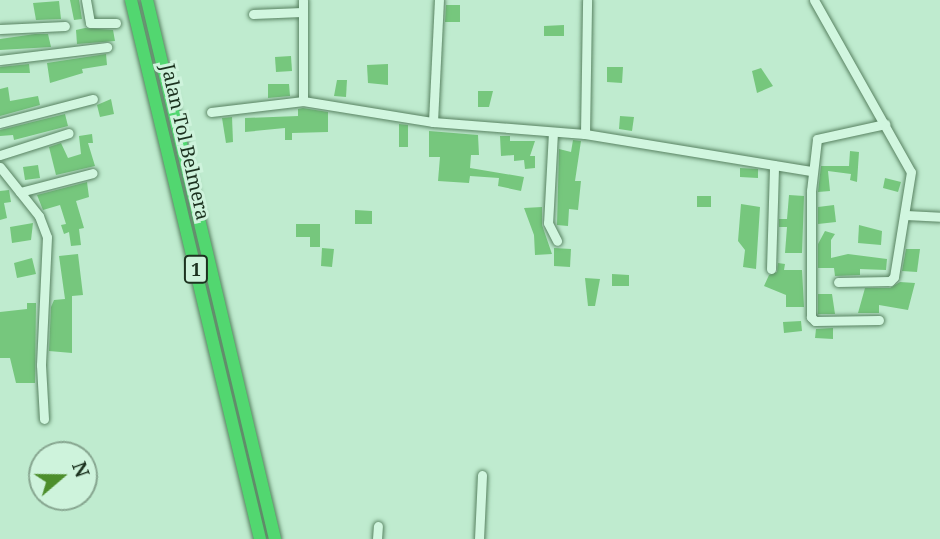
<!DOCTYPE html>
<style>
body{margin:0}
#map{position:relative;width:940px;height:539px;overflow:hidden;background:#bfebcf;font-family:"Noto Serif",serif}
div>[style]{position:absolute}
.building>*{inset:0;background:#76c77d}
.roads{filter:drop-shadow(0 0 2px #588261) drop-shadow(0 0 2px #588261)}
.minor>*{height:9px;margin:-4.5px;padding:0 4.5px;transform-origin:4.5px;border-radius:4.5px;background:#d1f6df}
.highway>*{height:12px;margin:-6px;padding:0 6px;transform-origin:6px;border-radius:6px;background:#52d770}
span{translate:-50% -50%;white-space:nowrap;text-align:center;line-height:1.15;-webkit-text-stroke:6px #cef3dc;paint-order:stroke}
.shield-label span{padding:2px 5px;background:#cef3dc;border:2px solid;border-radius:5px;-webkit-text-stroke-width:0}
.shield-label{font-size:18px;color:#1c321f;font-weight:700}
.street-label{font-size:19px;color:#1c321f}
.north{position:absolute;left:28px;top:441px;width:70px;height:70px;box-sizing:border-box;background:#cef3dc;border:2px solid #87a690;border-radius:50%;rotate:70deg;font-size:19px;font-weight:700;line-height:28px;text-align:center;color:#1c321f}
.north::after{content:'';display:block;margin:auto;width:24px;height:32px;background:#4d8e2c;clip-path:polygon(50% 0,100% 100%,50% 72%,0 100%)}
</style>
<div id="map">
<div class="building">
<div style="clip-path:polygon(70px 0,79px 0,82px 19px,74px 20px)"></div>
<div style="clip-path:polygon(59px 1px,61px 19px,36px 20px,33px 3px)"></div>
<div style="clip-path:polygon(446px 5px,460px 5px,460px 22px,445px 22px)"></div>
<div style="clip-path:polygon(564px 25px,564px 36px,544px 36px,544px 26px)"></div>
<div style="clip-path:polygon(85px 28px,113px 30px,115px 41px,77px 44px,76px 30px)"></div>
<div style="clip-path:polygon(35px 34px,48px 34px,51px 47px,0 50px,0 39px)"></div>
<div style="clip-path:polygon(106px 54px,107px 65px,82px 69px,83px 73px,50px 83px,47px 63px)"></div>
<div style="clip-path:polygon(291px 56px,292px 71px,276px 72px,275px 57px)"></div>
<div style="clip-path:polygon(29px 64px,30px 73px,0 73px,0 67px)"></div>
<div style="clip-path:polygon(388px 64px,388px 85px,368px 83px,367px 65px)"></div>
<div style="clip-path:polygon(607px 67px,623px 67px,622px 83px,607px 82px)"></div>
<div style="clip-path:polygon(761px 68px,773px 86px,757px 93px,752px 71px)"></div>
<div style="clip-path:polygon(337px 80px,347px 80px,346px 97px,334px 96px)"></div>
<div style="clip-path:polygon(268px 84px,289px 84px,290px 96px,268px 98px)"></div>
<div style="clip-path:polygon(8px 87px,10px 101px,38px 96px,40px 105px,0 116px,0 89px)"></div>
<div style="clip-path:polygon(478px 91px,493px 91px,489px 107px,478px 107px)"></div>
<div style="clip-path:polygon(111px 99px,114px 114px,100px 117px,97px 105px)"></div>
<div style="clip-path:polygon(303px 108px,328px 112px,328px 132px,292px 133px,292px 140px,285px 140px,285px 128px,245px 132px,245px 118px,298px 116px,298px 109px)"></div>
<div style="clip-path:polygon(65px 114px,68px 126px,14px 140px,13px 135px,0 136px,0 130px)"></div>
<div style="clip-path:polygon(620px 116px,634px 117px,632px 131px,619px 129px)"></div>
<div style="clip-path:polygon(232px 117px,233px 142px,226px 143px,222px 118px)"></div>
<div style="clip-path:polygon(399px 124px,408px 125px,408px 147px,399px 147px)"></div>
<div style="clip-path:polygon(429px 131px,478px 135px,479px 155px,471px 155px,470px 168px,524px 177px,521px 191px,498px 186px,499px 178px,470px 176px,469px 183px,438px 181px,440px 157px,429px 157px)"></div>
<div style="clip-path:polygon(92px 134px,93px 143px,88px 143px,95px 166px,56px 175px,49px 147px,61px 143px,68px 158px,81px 154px,79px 136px)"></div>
<div style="clip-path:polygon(500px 136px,510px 136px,510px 141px,535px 141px,530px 156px,535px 156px,535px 168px,525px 169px,524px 160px,514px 161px,514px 155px,501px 156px)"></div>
<div style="clip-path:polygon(573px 140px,581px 141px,575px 181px,581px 181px,578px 210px,569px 209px,568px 226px,557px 225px,559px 149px,571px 152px)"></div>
<div style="clip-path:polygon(850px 151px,859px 152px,857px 182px,850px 180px,851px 174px,828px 171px,830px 191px,818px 192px,821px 166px,849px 166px)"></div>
<div style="clip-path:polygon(38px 165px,40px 178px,25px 180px,23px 167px)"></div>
<div style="clip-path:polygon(740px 168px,758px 169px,758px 178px,740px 177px)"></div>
<div style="clip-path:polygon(885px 178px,901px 182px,898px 192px,883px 188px)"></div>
<div style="clip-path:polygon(87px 182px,89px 197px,76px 201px,84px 228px,79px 229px,81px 245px,71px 246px,69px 232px,64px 234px,61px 225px,66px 224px,60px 205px,43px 210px,37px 195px)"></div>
<div style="clip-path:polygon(9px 190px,11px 202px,4px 203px,7px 218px,0 220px,0 191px)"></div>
<div style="clip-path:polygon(789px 195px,804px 196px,802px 253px,785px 253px,787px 227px,779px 227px,779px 219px,787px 219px)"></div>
<div style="clip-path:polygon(697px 196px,711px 196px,711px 207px,697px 207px)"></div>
<div style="clip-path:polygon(741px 204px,760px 207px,756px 269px,743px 267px,745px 250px,738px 241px)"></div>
<div style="clip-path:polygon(834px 205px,836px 222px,818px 224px,818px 207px)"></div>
<div style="clip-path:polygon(542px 207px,542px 225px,552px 254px,535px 255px,534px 235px,524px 208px)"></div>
<div style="clip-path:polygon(355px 210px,372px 211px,372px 224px,355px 224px)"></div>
<div style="clip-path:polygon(33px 223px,31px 240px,12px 243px,10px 227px)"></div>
<div style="clip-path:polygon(296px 224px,320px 224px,320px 247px,310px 247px,310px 237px,296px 237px)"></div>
<div style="clip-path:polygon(859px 225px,882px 231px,881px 245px,858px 243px)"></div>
<div style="clip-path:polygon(825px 231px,835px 234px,831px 240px,831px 258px,848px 254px,887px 259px,886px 270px,860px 269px,860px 275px,835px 276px,834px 268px,818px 268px,818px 244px)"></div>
<div style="clip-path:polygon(322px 248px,334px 249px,332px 267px,321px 266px)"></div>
<div style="clip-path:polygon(554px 248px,571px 249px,570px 267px,554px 266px)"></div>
<div style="clip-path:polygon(906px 249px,920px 249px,917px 272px,902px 271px)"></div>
<div style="clip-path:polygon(78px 254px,83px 295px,72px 296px,72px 353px,49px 351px,51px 307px,54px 300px,65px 299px,59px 256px)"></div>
<div style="clip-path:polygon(32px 258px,36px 274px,17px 278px,14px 263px)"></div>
<div style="clip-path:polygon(778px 263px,785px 264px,784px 270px,802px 270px,804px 307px,786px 307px,786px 295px,764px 286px,769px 275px,777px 272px)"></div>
<div style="clip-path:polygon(612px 274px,629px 275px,629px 286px,612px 286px)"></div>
<div style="clip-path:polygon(585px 278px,600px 279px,595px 306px,588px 306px)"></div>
<div style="clip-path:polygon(900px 282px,915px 283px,908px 310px,879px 305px,879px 313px,858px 313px,865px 288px,890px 288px)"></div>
<div style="clip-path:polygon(818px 294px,832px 294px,835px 314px,818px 314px)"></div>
<div style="clip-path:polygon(27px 303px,36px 303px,35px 383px,16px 383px,10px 358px,0 358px,0 312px,27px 309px)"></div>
<div style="clip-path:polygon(801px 321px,802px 331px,784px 333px,783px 322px)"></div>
<div style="clip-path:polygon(833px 328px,833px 339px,815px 338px,816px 329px)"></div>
</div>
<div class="roads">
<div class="minor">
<div style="left:86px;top:0;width:23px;rotate:80deg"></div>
<div style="left:90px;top:23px;width:26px"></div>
<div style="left:303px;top:0;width:101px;rotate:90deg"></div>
<div style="left:303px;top:101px;width:132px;rotate:9.2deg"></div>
<div style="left:433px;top:122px;width:152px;rotate:4.5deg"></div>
<div style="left:585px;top:134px;width:229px;rotate:9.3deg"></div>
<div style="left:814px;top:0;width:197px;rotate:60.6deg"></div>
<div style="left:911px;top:172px;width:106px;rotate:99.2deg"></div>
<div style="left:894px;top:277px;width:6px;rotate:135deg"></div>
<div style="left:890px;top:281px;width:52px;rotate:178.9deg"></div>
<div style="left:253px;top:14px;width:49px;rotate:-2.3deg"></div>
<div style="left:0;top:29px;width:65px;rotate:-2.6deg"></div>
<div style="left:0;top:60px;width:108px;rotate:-6.9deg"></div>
<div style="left:211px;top:112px;width:93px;rotate:-6.8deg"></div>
<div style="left:433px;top:122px;width:122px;rotate:-87.2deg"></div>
<div style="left:0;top:123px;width:96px;rotate:-14.5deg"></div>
<div style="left:553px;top:132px;width:91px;rotate:93.1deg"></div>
<div style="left:548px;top:223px;width:20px;rotate:63deg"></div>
<div style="left:585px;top:134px;width:134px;rotate:-89.1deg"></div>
<div style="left:0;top:155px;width:72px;rotate:-17.7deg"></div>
<div style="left:0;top:167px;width:63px;rotate:51.5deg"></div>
<div style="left:39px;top:216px;width:22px;rotate:69deg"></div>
<div style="left:47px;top:237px;width:128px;rotate:92.7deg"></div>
<div style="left:41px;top:365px;width:54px;rotate:86.8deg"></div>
<div style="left:20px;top:192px;width:75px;rotate:-14.6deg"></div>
<div style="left:906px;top:215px;width:34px;rotate:3deg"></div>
<div style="left:771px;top:269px;width:104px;rotate:-88.3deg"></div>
<div style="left:879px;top:320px;width:64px;rotate:179.1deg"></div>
<div style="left:815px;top:321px;width:6px;rotate:-135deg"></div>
<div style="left:811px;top:317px;width:126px;rotate:-90deg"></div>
<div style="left:811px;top:191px;width:52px;rotate:-83.4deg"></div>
<div style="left:817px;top:139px;width:70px;rotate:-12.4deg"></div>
<div style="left:377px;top:539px;width:13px;rotate:-86deg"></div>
<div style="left:479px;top:539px;width:64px;rotate:-87.3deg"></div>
</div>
<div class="highway">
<div style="left:131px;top:0;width:554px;rotate:76.54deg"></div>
<div style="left:147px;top:0;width:554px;rotate:76.64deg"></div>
</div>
</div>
<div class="shield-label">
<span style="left:196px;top:269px">1</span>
</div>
<div class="street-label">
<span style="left:185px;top:142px;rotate:77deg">Jalan Tol Belmera</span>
</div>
<div class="north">N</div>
</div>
